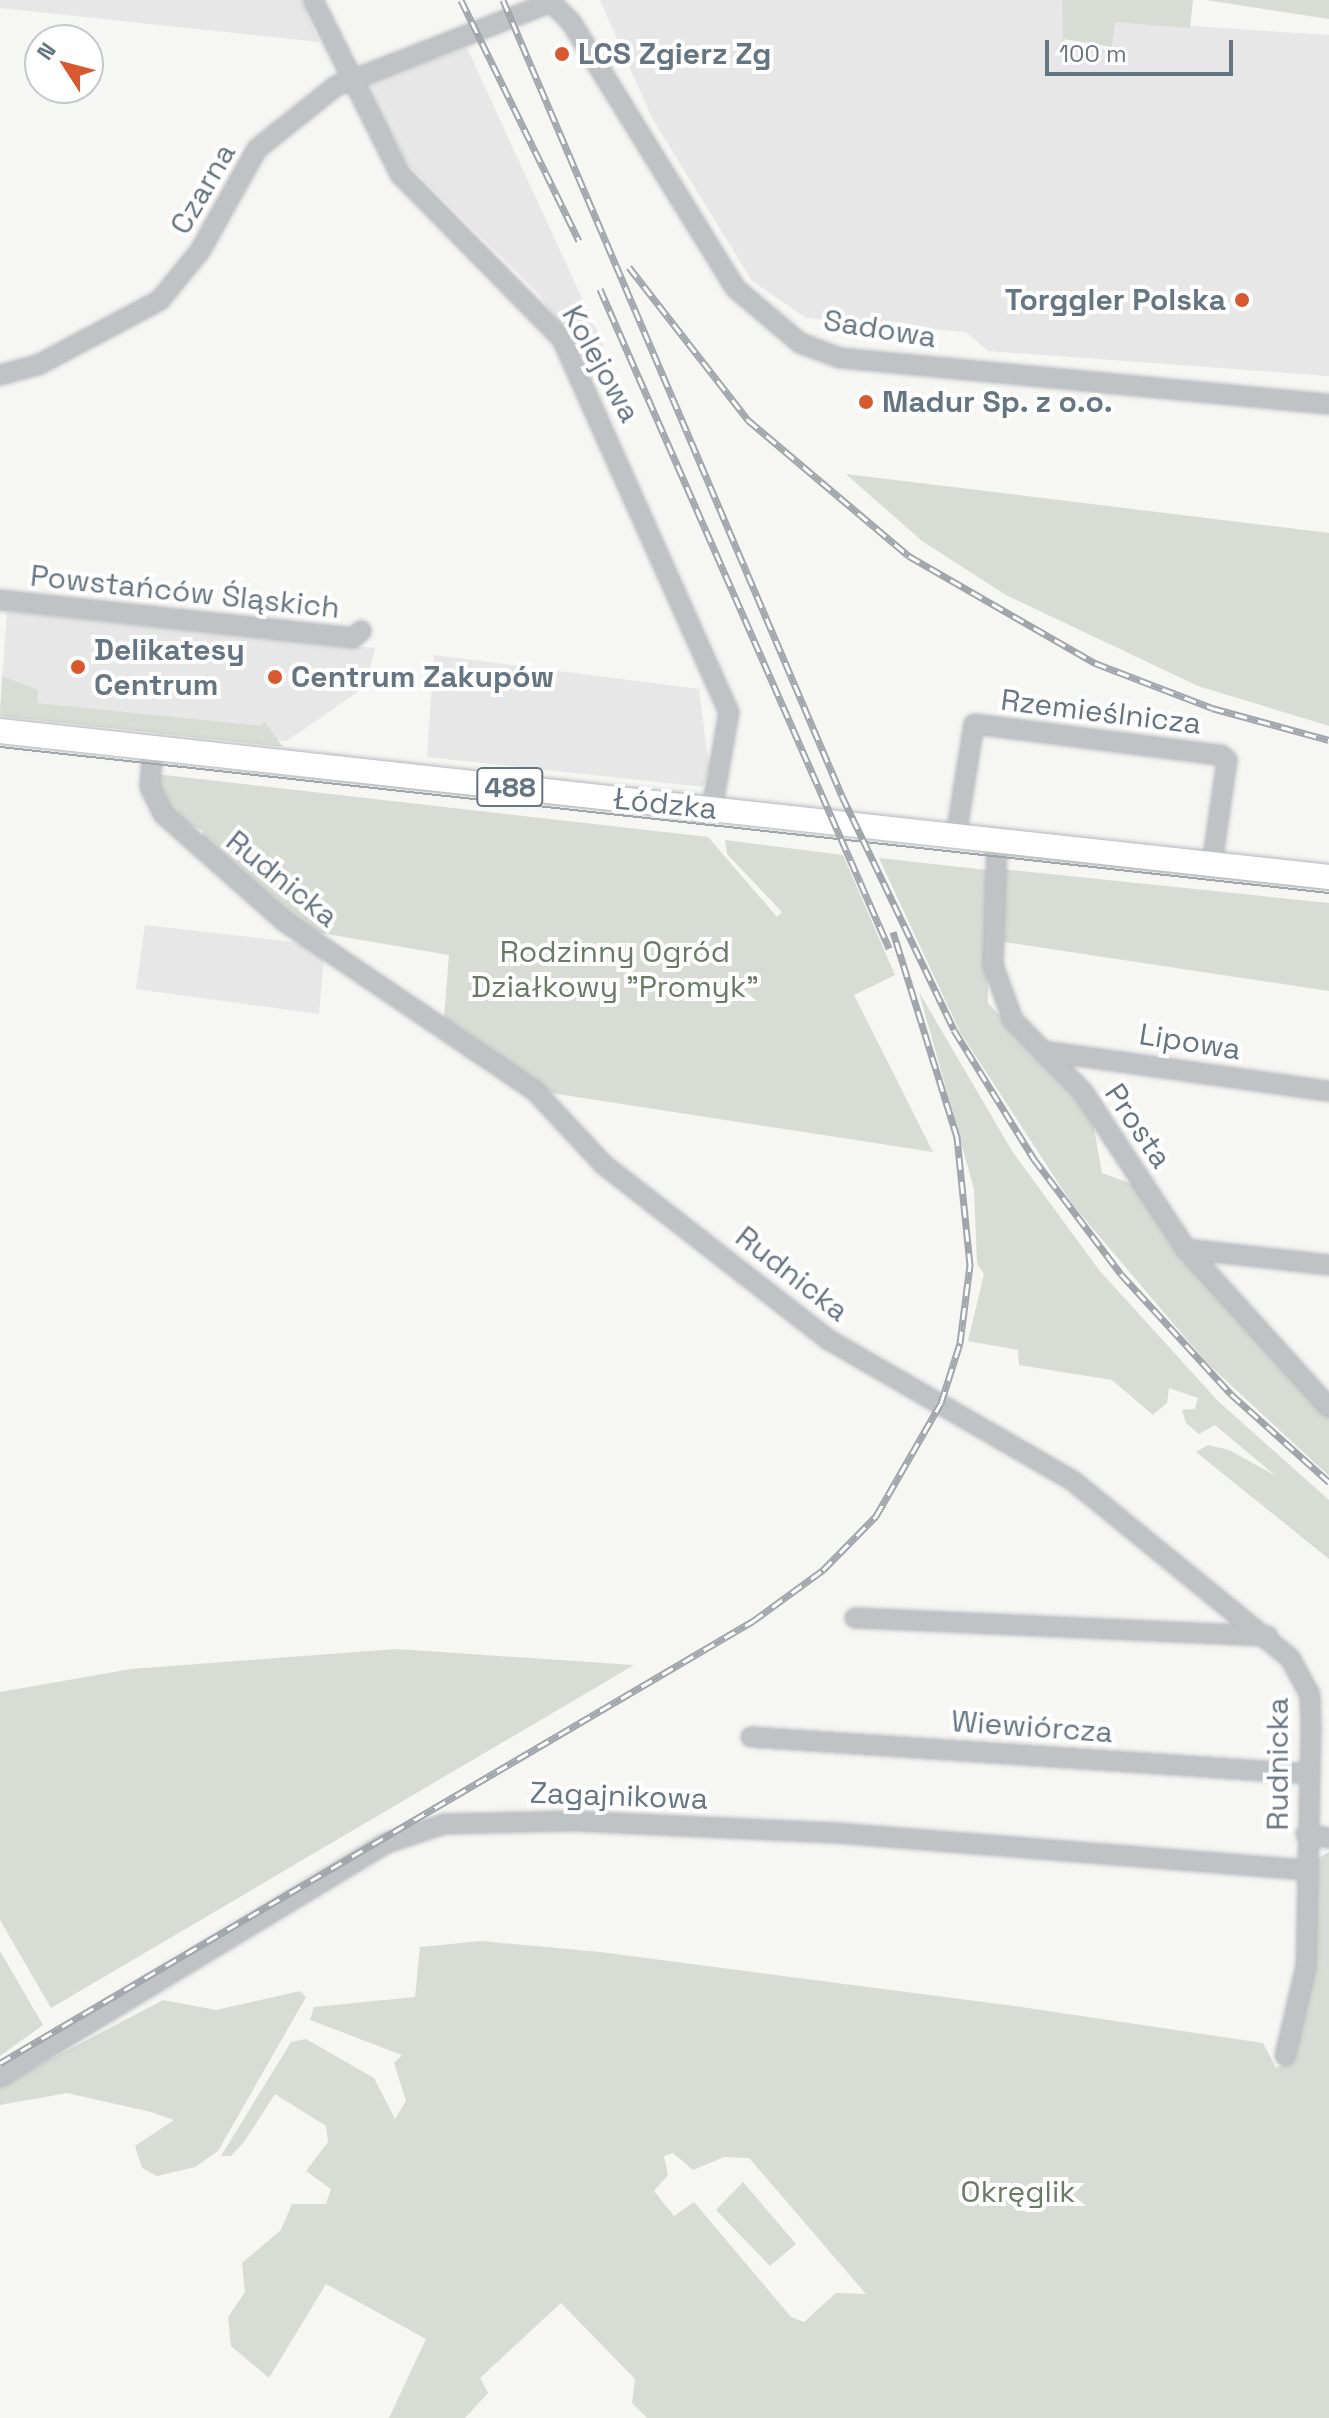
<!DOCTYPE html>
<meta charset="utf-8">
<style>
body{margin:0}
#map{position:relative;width:1329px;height:2418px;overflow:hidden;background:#f6f6f3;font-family:"Space Grotesk",sans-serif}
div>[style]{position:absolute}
.built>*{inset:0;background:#e6e7e6}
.green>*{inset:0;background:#d7dcd4}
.roads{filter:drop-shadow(0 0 2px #b4b8bc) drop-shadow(0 0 2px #b4b8bc)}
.minor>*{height:18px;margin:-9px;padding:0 9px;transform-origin:9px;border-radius:9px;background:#bfc3c6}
.major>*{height:24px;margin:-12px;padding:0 12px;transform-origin:12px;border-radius:12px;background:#fff}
.tram>*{height:2px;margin:-1px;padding:0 1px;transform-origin:1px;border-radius:1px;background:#a0a6ab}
.rail>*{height:7px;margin-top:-3.5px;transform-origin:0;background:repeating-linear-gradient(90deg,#fff 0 12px,#a0a6ab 0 24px);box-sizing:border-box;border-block:2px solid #a0a6ab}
.dots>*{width:22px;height:22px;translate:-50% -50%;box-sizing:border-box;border:4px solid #fff;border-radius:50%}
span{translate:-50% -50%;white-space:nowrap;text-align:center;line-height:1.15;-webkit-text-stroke:8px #fff;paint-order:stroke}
.shield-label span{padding:2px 6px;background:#fff;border:2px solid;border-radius:6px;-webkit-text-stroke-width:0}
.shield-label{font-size:28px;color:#667582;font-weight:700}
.poi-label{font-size:30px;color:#667582;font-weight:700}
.left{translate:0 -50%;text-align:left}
.right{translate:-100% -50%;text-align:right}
.street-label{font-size:30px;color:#667582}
.park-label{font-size:30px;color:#697a65}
.north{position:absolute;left:24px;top:24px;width:80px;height:80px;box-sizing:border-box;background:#fff;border:2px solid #c2c8cd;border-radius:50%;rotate:306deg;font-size:22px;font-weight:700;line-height:32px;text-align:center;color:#667582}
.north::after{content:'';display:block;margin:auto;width:28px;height:36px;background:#d9592f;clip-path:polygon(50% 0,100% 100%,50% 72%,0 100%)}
.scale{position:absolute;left:1045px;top:40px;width:188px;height:36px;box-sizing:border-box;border:4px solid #667582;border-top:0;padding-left:10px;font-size:24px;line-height:28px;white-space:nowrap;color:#667582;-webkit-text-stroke:6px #fff;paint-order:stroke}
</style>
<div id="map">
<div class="built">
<div style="clip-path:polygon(0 0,301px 0,319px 42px,0 8px)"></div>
<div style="clip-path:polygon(600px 0,1063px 0,1065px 45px,1112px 50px,1115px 21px,1329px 35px,1329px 376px,988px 351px,966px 332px,806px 318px,752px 281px,652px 118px)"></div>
<div style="clip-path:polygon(467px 48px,604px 346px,581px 354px,537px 292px,408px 164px,362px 84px)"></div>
<div style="clip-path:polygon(7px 612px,375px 648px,366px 686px,287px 741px,0 709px)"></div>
<div style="clip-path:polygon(434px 655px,699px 689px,709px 767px,703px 787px,427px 757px)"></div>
<div style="clip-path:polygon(145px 925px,302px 943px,324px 957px,319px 1014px,136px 989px)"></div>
</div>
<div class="green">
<div style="clip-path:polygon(1062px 0,1193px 0,1190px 28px,1115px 22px,1112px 47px,1063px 39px)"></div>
<div style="clip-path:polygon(1206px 0,1329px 0,1329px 19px)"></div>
<div style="clip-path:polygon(846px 474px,1329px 533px,1329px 726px,1198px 686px,1006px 595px,922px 541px)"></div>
<div style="clip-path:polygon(2px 676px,38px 690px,37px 703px,262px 726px,264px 721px,283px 747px,0 716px)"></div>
<div style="clip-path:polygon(159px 763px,704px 818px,707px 824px,654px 816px)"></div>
<div style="clip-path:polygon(156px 774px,708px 837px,777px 917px,782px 912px,727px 854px,725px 840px,843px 855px,895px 975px,854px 995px,933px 1152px,551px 1093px,444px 1018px,449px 955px,309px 931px,202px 839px,203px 831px,165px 813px)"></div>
<div style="clip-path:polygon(1005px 853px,1329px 886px,1329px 891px,1004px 856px)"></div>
<div style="clip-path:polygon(879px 858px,987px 870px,988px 1003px,1091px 1112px,1102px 1173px,1138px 1186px,1329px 1415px,1329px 1476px,1205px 1361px,1072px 1204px,960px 1032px)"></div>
<div style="clip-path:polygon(1001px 869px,1329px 903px,1329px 991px,1004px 942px)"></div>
<div style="clip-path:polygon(919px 992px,1012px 1151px,1099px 1270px,1218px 1401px,1329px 1500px,1329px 1559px,1196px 1452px,1208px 1445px,1229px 1450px,1276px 1476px,1215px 1425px,1199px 1434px,1186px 1423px,1182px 1410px,1195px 1409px,1198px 1398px,1169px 1388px,1167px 1403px,1153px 1415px,1112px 1380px,1019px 1365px,1018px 1350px,968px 1341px,984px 1274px,977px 1264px,974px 1189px)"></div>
<div style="clip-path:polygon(397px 1649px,634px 1665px,51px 2008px,0 1920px,0 1692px,131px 1669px)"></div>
<div style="clip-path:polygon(evenodd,1329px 1852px,1329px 2418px,647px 2418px,632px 2403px,635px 2379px,561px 2303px,480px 2378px,488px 2393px,465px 2418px,389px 2418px,426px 2339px,326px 2284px,269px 2378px,231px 2346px,228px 2317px,245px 2292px,242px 2263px,281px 2230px,292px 2204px,326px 2204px,331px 2189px,306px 2171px,328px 2142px,326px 2126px,275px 2094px,244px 2142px,231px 2156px,221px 2156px,291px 2042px,306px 2039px,374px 2078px,395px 2119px,406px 2101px,394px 2063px,402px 2055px,310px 2020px,314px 2007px,415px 1997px,420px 1947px,481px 1941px,600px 1952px,1014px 2006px,1263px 2043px,1276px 2068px,1294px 2058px,1314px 1861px,1329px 1852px,673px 2153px,693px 2170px,724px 2157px,749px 2158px,866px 2294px,836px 2293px,804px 2322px,791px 2317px,694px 2202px,674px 2216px,654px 2191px,668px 2175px,664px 2156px,673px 2153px)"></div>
<div style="clip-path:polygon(0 1951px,43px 2025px,0 2056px)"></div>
<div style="clip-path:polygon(300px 1991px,306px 1997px,218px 2151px,195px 2167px,157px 2176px,142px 2168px,135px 2146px,174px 2120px,151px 2112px,67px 2093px,0 2105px,0 2087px,11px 2080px,163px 2000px,216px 2010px)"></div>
<div style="clip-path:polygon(743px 2182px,796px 2244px,770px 2266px,716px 2210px)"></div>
</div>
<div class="roads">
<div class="minor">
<div style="left:313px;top:0;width:195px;rotate:63.4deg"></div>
<div style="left:400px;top:174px;width:231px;rotate:45.5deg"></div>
<div style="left:562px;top:339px;width:409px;rotate:65.9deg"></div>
<div style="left:729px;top:712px;width:98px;rotate:99.9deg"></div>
<div style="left:551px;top:2px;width:28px;rotate:45deg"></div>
<div style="left:571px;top:22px;width:312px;rotate:58.3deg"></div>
<div style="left:735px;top:288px;width:85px;rotate:40.2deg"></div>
<div style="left:800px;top:343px;width:43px;rotate:20.6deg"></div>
<div style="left:840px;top:358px;width:491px;rotate:5.4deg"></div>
<div style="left:0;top:375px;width:39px;rotate:-15deg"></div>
<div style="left:38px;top:365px;width:138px;rotate:-28deg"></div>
<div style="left:160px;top:300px;width:63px;rotate:-50.8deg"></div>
<div style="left:200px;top:251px;width:117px;rotate:-60.8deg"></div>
<div style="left:257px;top:149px;width:101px;rotate:-38.6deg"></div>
<div style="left:336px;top:86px;width:231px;rotate:-21.3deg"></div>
<div style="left:0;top:600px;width:355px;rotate:6.1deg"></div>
<div style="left:353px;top:638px;width:11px;rotate:-41deg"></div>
<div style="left:153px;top:749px;width:38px;rotate:95deg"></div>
<div style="left:150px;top:787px;width:30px;rotate:64deg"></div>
<div style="left:163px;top:814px;width:162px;rotate:41.5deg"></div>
<div style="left:284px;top:921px;width:303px;rotate:34.1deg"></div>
<div style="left:535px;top:1091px;width:101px;rotate:47deg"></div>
<div style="left:604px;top:1165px;width:285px;rotate:37.9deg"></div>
<div style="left:829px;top:1340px;width:282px;rotate:30deg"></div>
<div style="left:1073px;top:1481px;width:280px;rotate:39.2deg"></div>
<div style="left:1290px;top:1658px;width:42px;rotate:61.6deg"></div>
<div style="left:1310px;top:1695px;width:35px;rotate:88deg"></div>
<div style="left:1311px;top:1730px;width:236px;rotate:91.2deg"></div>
<div style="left:1306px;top:1966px;width:92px;rotate:103.1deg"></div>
<div style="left:956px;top:836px;width:113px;rotate:-80.9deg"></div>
<div style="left:974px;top:724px;width:249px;rotate:7.2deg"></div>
<div style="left:1221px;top:755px;width:8px;rotate:40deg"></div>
<div style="left:1227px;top:760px;width:105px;rotate:98.2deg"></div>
<div style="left:997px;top:841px;width:124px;rotate:91.8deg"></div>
<div style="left:993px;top:965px;width:59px;rotate:70deg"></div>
<div style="left:1013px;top:1020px;width:100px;rotate:45.8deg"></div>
<div style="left:1083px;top:1092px;width:188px;rotate:56.7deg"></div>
<div style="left:1186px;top:1249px;width:213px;rotate:47.9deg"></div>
<div style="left:1043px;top:1051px;width:289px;rotate:8deg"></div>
<div style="left:1186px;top:1249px;width:144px;rotate:6.4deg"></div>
<div style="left:855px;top:1618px;width:413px;rotate:2.5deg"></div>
<div style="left:751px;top:1737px;width:559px;rotate:3.79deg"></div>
<div style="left:1306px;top:1834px;width:23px;rotate:10deg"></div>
<div style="left:0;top:2077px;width:452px;rotate:-31.2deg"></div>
<div style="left:387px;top:1843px;width:60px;rotate:-18.4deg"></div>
<div style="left:444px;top:1824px;width:129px;rotate:-1.3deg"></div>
<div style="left:573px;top:1821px;width:263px;rotate:2.6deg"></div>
<div style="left:836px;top:1833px;width:469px;rotate:4.5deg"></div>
</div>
<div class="major">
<div style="left:0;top:731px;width:1337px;rotate:6.27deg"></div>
</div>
</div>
<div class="tram">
<div style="left:0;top:747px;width:1337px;rotate:6.27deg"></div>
</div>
<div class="rail">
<div style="left:461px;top:0;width:268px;rotate:63.9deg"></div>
<div style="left:503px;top:0;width:865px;rotate:66.93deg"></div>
<div style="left:842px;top:796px;width:259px;rotate:64.4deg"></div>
<div style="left:954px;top:1030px;width:152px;rotate:58.2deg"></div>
<div style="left:1034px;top:1159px;width:144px;rotate:52.9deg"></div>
<div style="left:1121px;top:1274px;width:163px;rotate:47.5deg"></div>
<div style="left:1231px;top:1394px;width:132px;rotate:41.9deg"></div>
<div style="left:629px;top:267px;width:194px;rotate:52.1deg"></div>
<div style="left:748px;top:420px;width:211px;rotate:40.2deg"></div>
<div style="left:909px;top:556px;width:215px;rotate:29.9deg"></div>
<div style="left:1095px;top:663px;width:125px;rotate:21deg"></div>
<div style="left:1212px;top:708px;width:121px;rotate:15.3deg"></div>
<div style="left:600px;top:289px;width:720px;rotate:66.32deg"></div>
<div style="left:0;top:2063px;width:873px;rotate:-30.41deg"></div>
<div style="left:753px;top:1621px;width:87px;rotate:-36.1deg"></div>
<div style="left:823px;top:1570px;width:76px;rotate:-45.5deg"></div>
<div style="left:876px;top:1516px;width:130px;rotate:-60.1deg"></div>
<div style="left:941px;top:1403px;width:63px;rotate:-72.4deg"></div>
<div style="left:960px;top:1343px;width:79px;rotate:-82.7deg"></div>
<div style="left:970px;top:1265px;width:129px;rotate:-95.8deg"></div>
<div style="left:957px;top:1137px;width:215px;rotate:-107.3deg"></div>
</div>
<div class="dots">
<div style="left:562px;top:54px;background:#d9592f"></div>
<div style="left:1242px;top:300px;background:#d9592f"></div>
<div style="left:866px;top:402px;background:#d9592f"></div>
<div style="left:78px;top:667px;background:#d9592f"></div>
<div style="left:275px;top:677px;background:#d9592f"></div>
</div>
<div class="shield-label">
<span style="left:510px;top:787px">488</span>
</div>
<div class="poi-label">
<span class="left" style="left:578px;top:54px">LCS Zgierz Zg</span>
<span class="right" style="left:1226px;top:300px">Torggler Polska</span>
<span class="left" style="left:882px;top:402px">Madur Sp. z o.o.</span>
<span class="left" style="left:94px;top:667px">Delikatesy<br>Centrum</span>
<span class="left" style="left:291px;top:677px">Centrum Zakupów</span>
</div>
<div class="street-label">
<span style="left:203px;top:189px;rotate:-60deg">Czarna</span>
<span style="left:880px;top:329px;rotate:9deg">Sadowa</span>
<span style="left:601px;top:364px;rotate:61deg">Kolejowa</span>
<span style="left:185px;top:592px;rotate:6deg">Powstańców Śląskich</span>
<span style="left:1101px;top:712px;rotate:7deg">Rzemieślnicza</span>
<span style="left:665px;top:804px;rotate:6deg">Łódzka</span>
<span style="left:282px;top:879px;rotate:39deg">Rudnicka</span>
<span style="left:1190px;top:1042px;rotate:9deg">Lipowa</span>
<span style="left:1138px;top:1126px;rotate:56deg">Prosta</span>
<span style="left:792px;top:1274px;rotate:38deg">Rudnicka</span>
<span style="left:1032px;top:1727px;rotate:4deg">Wiewiórcza</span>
<span style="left:1278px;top:1764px;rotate:-90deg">Rudnicka</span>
<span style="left:619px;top:1796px;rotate:2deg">Zagajnikowa</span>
</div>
<div class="park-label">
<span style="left:615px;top:969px">Rodzinny Ogród<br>Działkowy "Promyk"</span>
<span style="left:1018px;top:2192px">Okręglik</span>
</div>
<div class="north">N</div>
<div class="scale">100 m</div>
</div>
